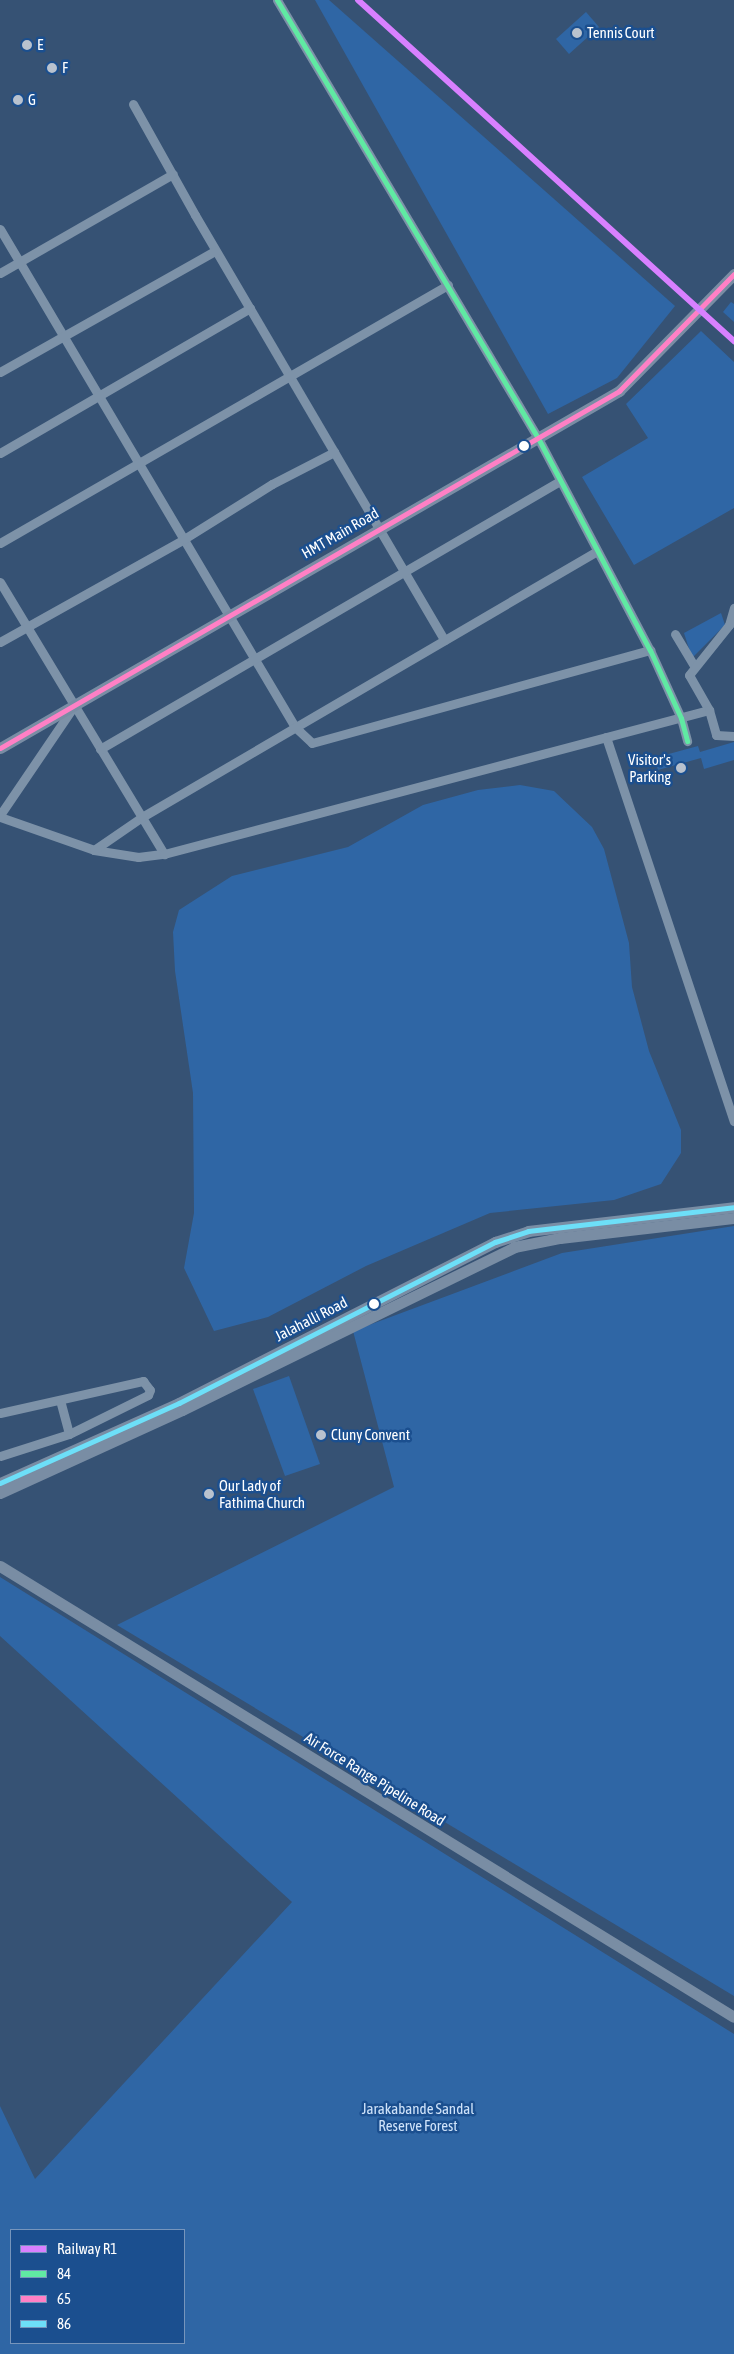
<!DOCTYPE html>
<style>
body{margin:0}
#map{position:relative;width:734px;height:2354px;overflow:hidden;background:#365274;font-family:"Asap Condensed",sans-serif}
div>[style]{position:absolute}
.green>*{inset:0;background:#2f66a5}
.street>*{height:9px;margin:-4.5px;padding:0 4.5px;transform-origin:4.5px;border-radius:4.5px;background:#7d92a8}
.secondary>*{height:11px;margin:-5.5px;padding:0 5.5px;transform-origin:5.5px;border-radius:5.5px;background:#798da4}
.bus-1>*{height:5px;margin:-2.5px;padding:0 2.5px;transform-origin:2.5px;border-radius:2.5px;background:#60e9a3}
.bus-2>*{height:5px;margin:-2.5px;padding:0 2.5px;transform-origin:2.5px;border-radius:2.5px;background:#ff80c5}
.bus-3>*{height:5px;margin:-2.5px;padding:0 2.5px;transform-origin:2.5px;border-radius:2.5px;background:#6ddff8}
.rail-1>*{height:6px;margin:-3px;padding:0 3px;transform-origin:3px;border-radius:3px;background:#d880ff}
.dots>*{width:14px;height:14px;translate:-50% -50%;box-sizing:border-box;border:2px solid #1b4f8f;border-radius:50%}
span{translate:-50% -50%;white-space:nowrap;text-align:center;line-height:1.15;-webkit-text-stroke:5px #1b4f8f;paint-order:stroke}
.poi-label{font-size:15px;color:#fff}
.left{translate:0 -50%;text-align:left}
.right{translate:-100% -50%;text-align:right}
.street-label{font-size:15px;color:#fff}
.park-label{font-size:15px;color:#cfe3fa}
.legend{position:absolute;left:10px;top:2229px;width:175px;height:115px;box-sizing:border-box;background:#1b4f8f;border:1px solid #7695bc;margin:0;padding:6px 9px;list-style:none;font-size:15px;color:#fff}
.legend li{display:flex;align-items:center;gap:10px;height:25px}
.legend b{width:25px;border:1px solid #7695bc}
</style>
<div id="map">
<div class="green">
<div style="clip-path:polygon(315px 0,329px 0,675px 306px,617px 378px,548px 414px)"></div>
<div style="clip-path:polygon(586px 12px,599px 27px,569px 54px,556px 39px)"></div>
<div style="clip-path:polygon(731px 302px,734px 304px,734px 322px,723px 312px)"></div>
<div style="clip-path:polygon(701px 331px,734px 362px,734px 508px,634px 565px,582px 477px,648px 438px,626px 404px)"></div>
<div style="clip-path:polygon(721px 613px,725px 625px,692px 658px,684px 633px)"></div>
<div style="clip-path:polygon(734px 742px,734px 760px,704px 769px,701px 758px,658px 770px,654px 758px,698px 746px,700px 752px)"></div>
<div style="clip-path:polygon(520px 785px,554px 791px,592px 827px,604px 849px,629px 943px,632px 987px,649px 1051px,681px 1130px,681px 1153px,661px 1184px,614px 1200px,490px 1213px,366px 1266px,268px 1317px,214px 1331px,184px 1268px,194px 1213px,193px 1093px,175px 971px,173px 932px,179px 910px,232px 876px,348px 847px,423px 805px,478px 790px)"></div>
<div style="clip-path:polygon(734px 1226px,734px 1996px,117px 1625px,394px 1487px,353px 1331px,562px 1253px)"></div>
<div style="clip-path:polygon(289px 1376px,320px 1464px,285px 1476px,253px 1389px)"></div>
<div style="clip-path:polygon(evenodd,0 1577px,734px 2034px,734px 2354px,0 2354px,0 2106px,35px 2179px,292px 1902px,0 1636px,0 1577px,11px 2230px,184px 2230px,184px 2343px,11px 2343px,11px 2230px)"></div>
</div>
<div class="street">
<div style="left:277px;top:0;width:510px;rotate:59.21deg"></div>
<div style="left:538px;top:438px;width:240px;rotate:62.2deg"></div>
<div style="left:650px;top:650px;width:75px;rotate:65.5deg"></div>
<div style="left:681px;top:718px;width:24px;rotate:75deg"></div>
<div style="left:133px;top:104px;width:127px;rotate:60.8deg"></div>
<div style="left:195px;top:215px;width:493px;rotate:59.6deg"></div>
<div style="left:0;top:229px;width:579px;rotate:59.36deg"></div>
<div style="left:295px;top:727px;width:23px;rotate:43deg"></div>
<div style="left:312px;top:743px;width:351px;rotate:-15.4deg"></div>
<div style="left:0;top:273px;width:199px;rotate:-29.8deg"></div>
<div style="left:0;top:372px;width:247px;rotate:-29.4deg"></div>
<div style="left:0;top:453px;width:289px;rotate:-30.1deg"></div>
<div style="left:0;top:543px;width:517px;rotate:-29.94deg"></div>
<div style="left:0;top:582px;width:318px;rotate:58.9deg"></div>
<div style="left:675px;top:634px;width:37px;rotate:59deg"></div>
<div style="left:0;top:642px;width:211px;rotate:-29.2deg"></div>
<div style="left:184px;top:539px;width:104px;rotate:-32deg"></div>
<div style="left:272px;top:484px;width:70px;rotate:-27.3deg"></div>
<div style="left:709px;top:710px;width:40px;rotate:-119.7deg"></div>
<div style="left:689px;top:675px;width:64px;rotate:-51.3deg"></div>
<div style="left:729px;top:625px;width:18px;rotate:-74deg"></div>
<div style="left:606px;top:737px;width:405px;rotate:71.6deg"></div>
<div style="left:100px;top:749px;width:532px;rotate:-30.23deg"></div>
<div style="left:0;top:815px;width:132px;rotate:-55.8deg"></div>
<div style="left:0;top:817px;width:100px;rotate:19.3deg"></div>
<div style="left:94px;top:850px;width:45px;rotate:9deg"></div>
<div style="left:138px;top:857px;width:26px;rotate:-7deg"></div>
<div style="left:164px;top:854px;width:564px;rotate:-14.8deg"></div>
<div style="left:709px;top:710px;width:26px;rotate:74deg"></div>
<div style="left:716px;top:735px;width:18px;rotate:3deg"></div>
<div style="left:94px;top:850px;width:58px;rotate:-34.5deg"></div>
<div style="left:142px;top:817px;width:527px;rotate:-30.31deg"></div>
<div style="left:60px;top:1400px;width:35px;rotate:75deg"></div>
<div style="left:0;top:1413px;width:147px;rotate:-12.6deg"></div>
<div style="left:143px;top:1381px;width:11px;rotate:52deg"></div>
<div style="left:150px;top:1390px;width:5px;rotate:112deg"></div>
<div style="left:148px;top:1395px;width:88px;rotate:153.7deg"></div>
<div style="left:69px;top:1434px;width:72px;rotate:162.3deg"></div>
</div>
<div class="secondary">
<div style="left:0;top:748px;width:715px;rotate:-29.97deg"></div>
<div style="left:619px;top:391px;width:164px;rotate:-45.5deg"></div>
<div style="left:0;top:1483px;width:196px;rotate:-24.1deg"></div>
<div style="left:179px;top:1403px;width:355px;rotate:-27deg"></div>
<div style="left:495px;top:1242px;width:35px;rotate:-18deg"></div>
<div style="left:528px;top:1231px;width:207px;rotate:-6.6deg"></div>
<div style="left:0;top:1493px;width:200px;rotate:-24.5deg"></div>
<div style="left:182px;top:1410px;width:370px;rotate:-26.1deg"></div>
<div style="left:514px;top:1247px;width:47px;rotate:-11.1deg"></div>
<div style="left:560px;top:1238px;width:175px;rotate:-6.6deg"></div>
<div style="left:0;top:1566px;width:861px;rotate:31.57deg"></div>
</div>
<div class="bus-1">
<div style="left:277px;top:0;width:510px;rotate:59.21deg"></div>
<div style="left:538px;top:438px;width:240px;rotate:62.2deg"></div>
<div style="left:650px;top:650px;width:75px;rotate:65.5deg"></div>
<div style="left:681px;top:718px;width:24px;rotate:75deg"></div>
</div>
<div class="bus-2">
<div style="left:0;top:748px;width:715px;rotate:-29.97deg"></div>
<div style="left:619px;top:391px;width:164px;rotate:-45.5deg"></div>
</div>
<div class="bus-3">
<div style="left:0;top:1483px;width:196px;rotate:-24.1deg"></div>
<div style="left:179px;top:1403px;width:355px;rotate:-27deg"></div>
<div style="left:495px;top:1242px;width:35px;rotate:-18deg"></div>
<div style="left:528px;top:1231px;width:207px;rotate:-6.6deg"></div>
</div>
<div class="rail-1">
<div style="left:358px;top:0;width:508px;rotate:42.21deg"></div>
</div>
<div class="dots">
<div style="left:577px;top:33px;background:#b9c2ce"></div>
<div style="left:27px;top:45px;background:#b9c2ce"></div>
<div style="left:52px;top:68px;background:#b9c2ce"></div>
<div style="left:18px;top:100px;background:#b9c2ce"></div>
<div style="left:524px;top:446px;background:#fff"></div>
<div style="left:681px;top:768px;background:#b9c2ce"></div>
<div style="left:374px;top:1304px;background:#fff"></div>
<div style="left:321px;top:1435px;background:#b9c2ce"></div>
<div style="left:209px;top:1494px;background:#b9c2ce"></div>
</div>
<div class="poi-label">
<span class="left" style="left:587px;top:33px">Tennis Court</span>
<span class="left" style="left:37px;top:45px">E</span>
<span class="left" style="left:62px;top:68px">F</span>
<span class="left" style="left:28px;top:100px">G</span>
<span class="right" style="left:671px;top:768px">Visitor's<br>Parking</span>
<span class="left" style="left:331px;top:1435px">Cluny Convent</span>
<span class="left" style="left:219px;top:1494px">Our Lady of<br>Fathima Church</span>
</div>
<div class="street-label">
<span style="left:340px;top:533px;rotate:-30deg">HMT Main Road</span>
<span style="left:311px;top:1319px;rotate:-27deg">Jalahalli Road</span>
<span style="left:375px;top:1779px;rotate:32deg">Air Force Range Pipeline Road</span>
</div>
<div class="park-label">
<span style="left:418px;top:2117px">Jarakabande Sandal<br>Reserve Forest</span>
</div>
<ul class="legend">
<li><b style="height:6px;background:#d880ff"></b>Railway R1</li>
<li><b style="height:6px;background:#60e9a3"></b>84</li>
<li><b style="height:6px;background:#ff80c5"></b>65</li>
<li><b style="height:6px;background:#6ddff8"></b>86</li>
</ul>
</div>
